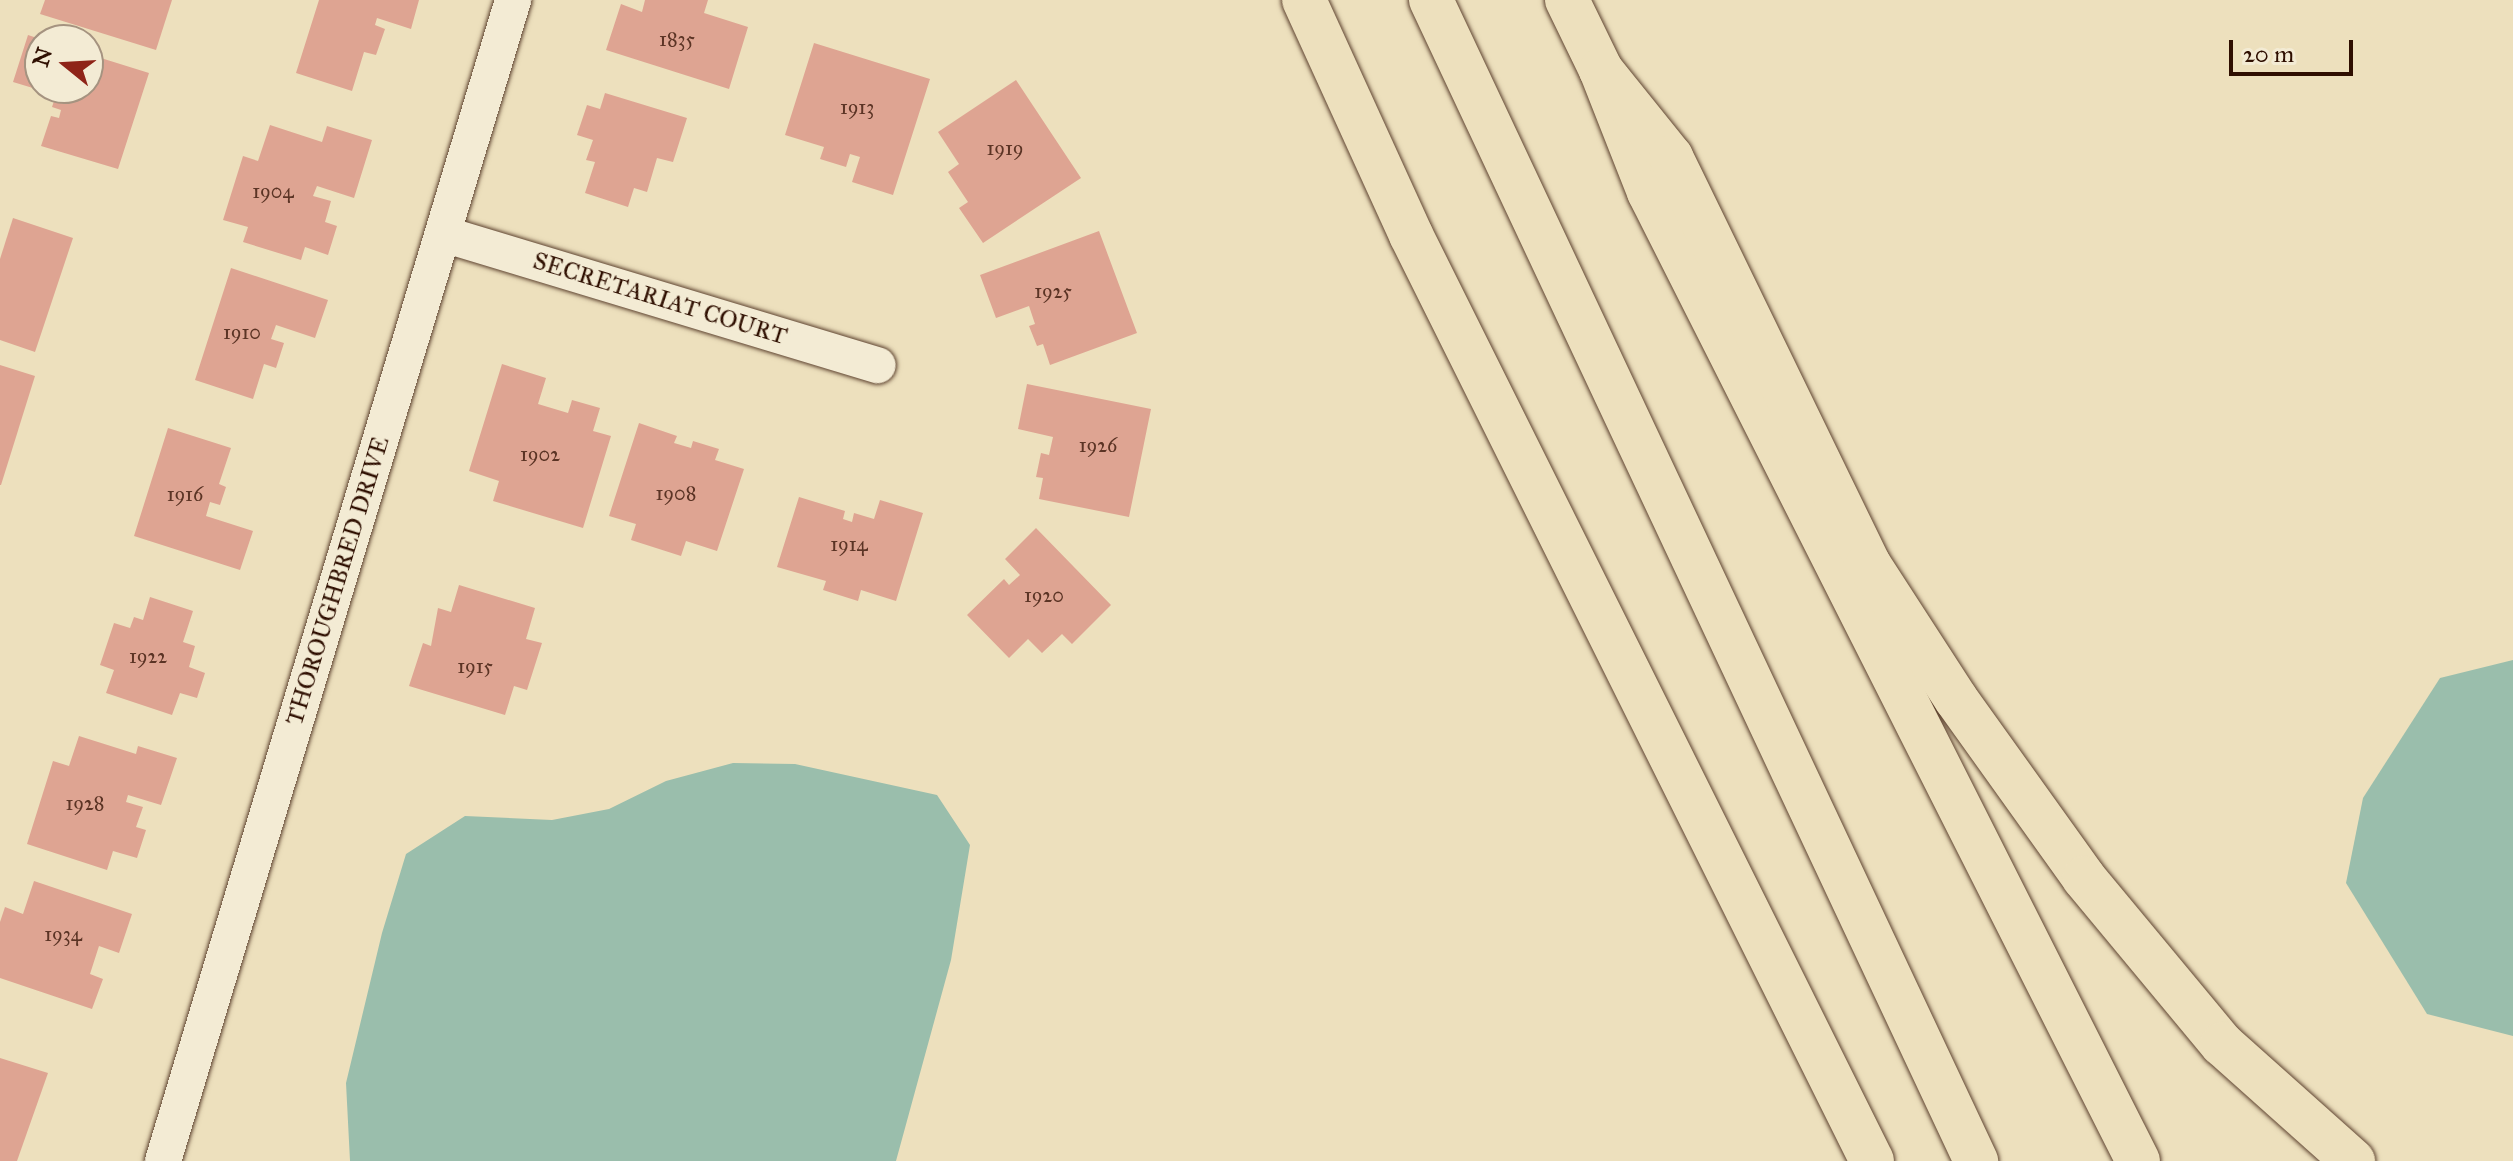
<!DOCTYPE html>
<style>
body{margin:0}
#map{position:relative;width:2513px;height:1161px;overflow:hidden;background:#ede0bd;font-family:"IM FELL Great Primer",serif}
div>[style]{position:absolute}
.water>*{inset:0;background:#9abeac}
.building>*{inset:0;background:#dea492}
.roads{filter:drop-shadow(0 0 2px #5e4330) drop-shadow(0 0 2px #5e4330)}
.minor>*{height:36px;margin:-18px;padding:0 18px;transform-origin:18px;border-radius:18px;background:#f3ebd4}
.motorway>*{height:44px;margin:-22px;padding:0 22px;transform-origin:22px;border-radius:22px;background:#ede0bd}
span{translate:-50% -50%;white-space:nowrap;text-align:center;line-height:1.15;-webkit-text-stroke:6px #f3ebd4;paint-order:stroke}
.number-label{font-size:20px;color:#5b3425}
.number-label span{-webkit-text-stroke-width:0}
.street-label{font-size:24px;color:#2f0f01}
.north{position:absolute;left:24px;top:24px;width:80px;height:80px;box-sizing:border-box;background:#f3ebd4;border:2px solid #a59380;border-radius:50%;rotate:288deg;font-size:22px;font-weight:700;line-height:32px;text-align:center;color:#2f0f01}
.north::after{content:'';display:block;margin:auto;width:28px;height:36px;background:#8f2418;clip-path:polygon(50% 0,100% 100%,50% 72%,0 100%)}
.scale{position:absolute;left:2229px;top:40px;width:124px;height:36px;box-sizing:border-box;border:4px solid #2f0f01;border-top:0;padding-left:10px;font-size:24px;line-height:28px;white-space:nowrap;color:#2f0f01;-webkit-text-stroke:6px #f3ebd4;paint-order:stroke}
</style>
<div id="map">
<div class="water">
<div style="clip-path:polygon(2513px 660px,2513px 1036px,2427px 1014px,2346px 883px,2363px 798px,2440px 678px)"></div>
<div style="clip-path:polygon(733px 763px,795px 764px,937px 795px,970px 845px,951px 960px,896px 1161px,350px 1161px,346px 1083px,382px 933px,406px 854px,465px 816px,552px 820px,609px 809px,666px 781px)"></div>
</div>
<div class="building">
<div style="clip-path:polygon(45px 0,172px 0,156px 50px,40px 14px)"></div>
<div style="clip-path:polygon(319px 0,419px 0,411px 29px,377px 18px,375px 25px,385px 29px,376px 55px,364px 52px,352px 91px,296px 73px)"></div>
<div style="clip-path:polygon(645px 0,708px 0,704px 13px,748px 27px,729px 89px,606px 50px,621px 4px,642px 12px)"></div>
<div style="clip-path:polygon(28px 35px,40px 39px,40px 88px,88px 88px,88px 54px,149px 73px,118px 169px,41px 146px,51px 116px,59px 118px,61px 110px,52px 107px,56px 95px,13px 82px)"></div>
<div style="clip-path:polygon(814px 43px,930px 79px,893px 195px,852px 182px,860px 157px,850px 154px,846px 167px,820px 159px,824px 147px,785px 135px)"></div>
<div style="clip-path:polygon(1016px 80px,1081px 178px,983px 243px,959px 208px,968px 202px,948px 172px,959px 164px,938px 132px)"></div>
<div style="clip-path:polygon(605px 93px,687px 118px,673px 162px,657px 158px,647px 192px,634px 188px,628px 207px,585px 193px,595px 162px,586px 160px,593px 140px,577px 135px,587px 105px,600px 109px)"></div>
<div style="clip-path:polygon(270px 125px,322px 142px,327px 126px,372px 140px,354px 198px,317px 186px,313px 196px,331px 201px,325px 222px,337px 226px,328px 255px,305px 247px,301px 260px,243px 242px,248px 227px,223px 220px,243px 156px,258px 161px)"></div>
<div style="clip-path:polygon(13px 218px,73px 238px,35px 352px,0 340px,0 259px)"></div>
<div style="clip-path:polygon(1099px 231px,1137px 333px,1050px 365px,1043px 344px,1037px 346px,1029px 326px,1035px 324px,1029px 306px,996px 318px,980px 275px)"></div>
<div style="clip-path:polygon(231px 268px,328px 300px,315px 338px,276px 325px,271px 339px,284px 343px,276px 368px,264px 364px,253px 399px,195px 380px)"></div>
<div style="clip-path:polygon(502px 364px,546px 378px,538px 404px,568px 413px,572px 400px,600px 408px,593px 431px,611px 436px,583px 528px,493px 501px,499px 481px,469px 471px)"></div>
<div style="clip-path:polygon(0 365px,35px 376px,1px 485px,0 485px)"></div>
<div style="clip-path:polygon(1027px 384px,1151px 409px,1129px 517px,1039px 499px,1043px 478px,1036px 477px,1041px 453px,1049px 455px,1053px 437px,1018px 429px)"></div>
<div style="clip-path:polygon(639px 423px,677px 436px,674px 443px,691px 448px,693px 441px,719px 449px,715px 460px,744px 469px,717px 551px,686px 541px,681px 556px,631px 540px,636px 524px,609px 516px)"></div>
<div style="clip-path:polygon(168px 428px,231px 448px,219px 484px,226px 487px,220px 505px,210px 502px,206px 516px,253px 531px,240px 570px,134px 536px)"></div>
<div style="clip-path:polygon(799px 497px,845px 511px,843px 519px,852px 522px,854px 513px,874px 519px,880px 500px,923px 513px,896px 601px,861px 590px,858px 601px,823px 590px,826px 581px,777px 567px)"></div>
<div style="clip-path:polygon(1036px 528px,1111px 605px,1072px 644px,1062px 634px,1042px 653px,1028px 639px,1009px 658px,967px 615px,1004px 579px,1009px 585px,1020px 575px,1005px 559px)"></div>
<div style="clip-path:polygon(459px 585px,535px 608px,526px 639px,542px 643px,527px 690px,514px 686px,505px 715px,409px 686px,423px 643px,431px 646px,438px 608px,451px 612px)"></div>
<div style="clip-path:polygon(150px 597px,193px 611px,183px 642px,195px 646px,189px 667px,205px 673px,197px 698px,180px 693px,172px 715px,106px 693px,114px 670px,100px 665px,114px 623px,130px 628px,134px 617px,143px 620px)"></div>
<div style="clip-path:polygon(79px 736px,136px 754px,138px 746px,177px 758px,161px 805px,128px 795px,126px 802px,143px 807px,136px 827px,146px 830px,137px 858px,113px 851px,107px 870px,27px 844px,53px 761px,69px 766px)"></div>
<div style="clip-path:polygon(34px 881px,132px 914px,119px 953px,99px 946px,90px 974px,103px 979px,92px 1009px,0 978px,0 922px,5px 907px,23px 914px)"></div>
<div style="clip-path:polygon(0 1058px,48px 1073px,17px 1161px,0 1161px)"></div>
</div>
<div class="roads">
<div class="minor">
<div style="left:443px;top:234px;width:454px;rotate:16.8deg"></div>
<div style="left:163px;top:1161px;width:1213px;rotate:-73.22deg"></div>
</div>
<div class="motorway">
<div style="left:1304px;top:0;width:258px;rotate:65.5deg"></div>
<div style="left:1411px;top:235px;width:1034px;rotate:63.53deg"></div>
<div style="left:1431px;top:0;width:1283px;rotate:64.85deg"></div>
<div style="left:1567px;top:0;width:78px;rotate:64.1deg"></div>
<div style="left:1601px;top:70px;width:131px;rotate:68.5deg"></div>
<div style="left:1649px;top:192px;width:1085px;rotate:63.22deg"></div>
<div style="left:1601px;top:70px;width:112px;rotate:51.2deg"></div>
<div style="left:1671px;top:157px;width:451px;rotate:64.1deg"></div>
<div style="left:1868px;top:563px;width:162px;rotate:57.1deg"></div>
<div style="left:1956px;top:699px;width:220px;rotate:54.4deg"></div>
<div style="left:2084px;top:878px;width:216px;rotate:50.3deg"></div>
<div style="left:2222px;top:1044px;width:176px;rotate:41.8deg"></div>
</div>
</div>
<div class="number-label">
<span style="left:677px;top:39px">1835</span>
<span style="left:857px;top:107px">1913</span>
<span style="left:1005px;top:148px">1919</span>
<span style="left:273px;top:191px">1904</span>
<span style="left:1053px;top:291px">1925</span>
<span style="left:242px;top:332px">1910</span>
<span style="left:1098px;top:445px">1926</span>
<span style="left:540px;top:454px">1902</span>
<span style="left:676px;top:493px">1908</span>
<span style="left:185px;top:494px">1916</span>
<span style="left:849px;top:544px">1914</span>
<span style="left:1044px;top:595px">1920</span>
<span style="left:148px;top:656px">1922</span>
<span style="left:475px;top:666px">1915</span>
<span style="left:85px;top:803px">1928</span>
<span style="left:63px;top:934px">1934</span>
</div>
<div class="street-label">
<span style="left:660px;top:299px;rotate:17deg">SECRETARIAT COURT</span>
<span style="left:338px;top:581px;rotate:-73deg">THOROUGHBRED DRIVE</span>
</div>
<div class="north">N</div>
<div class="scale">20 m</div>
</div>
